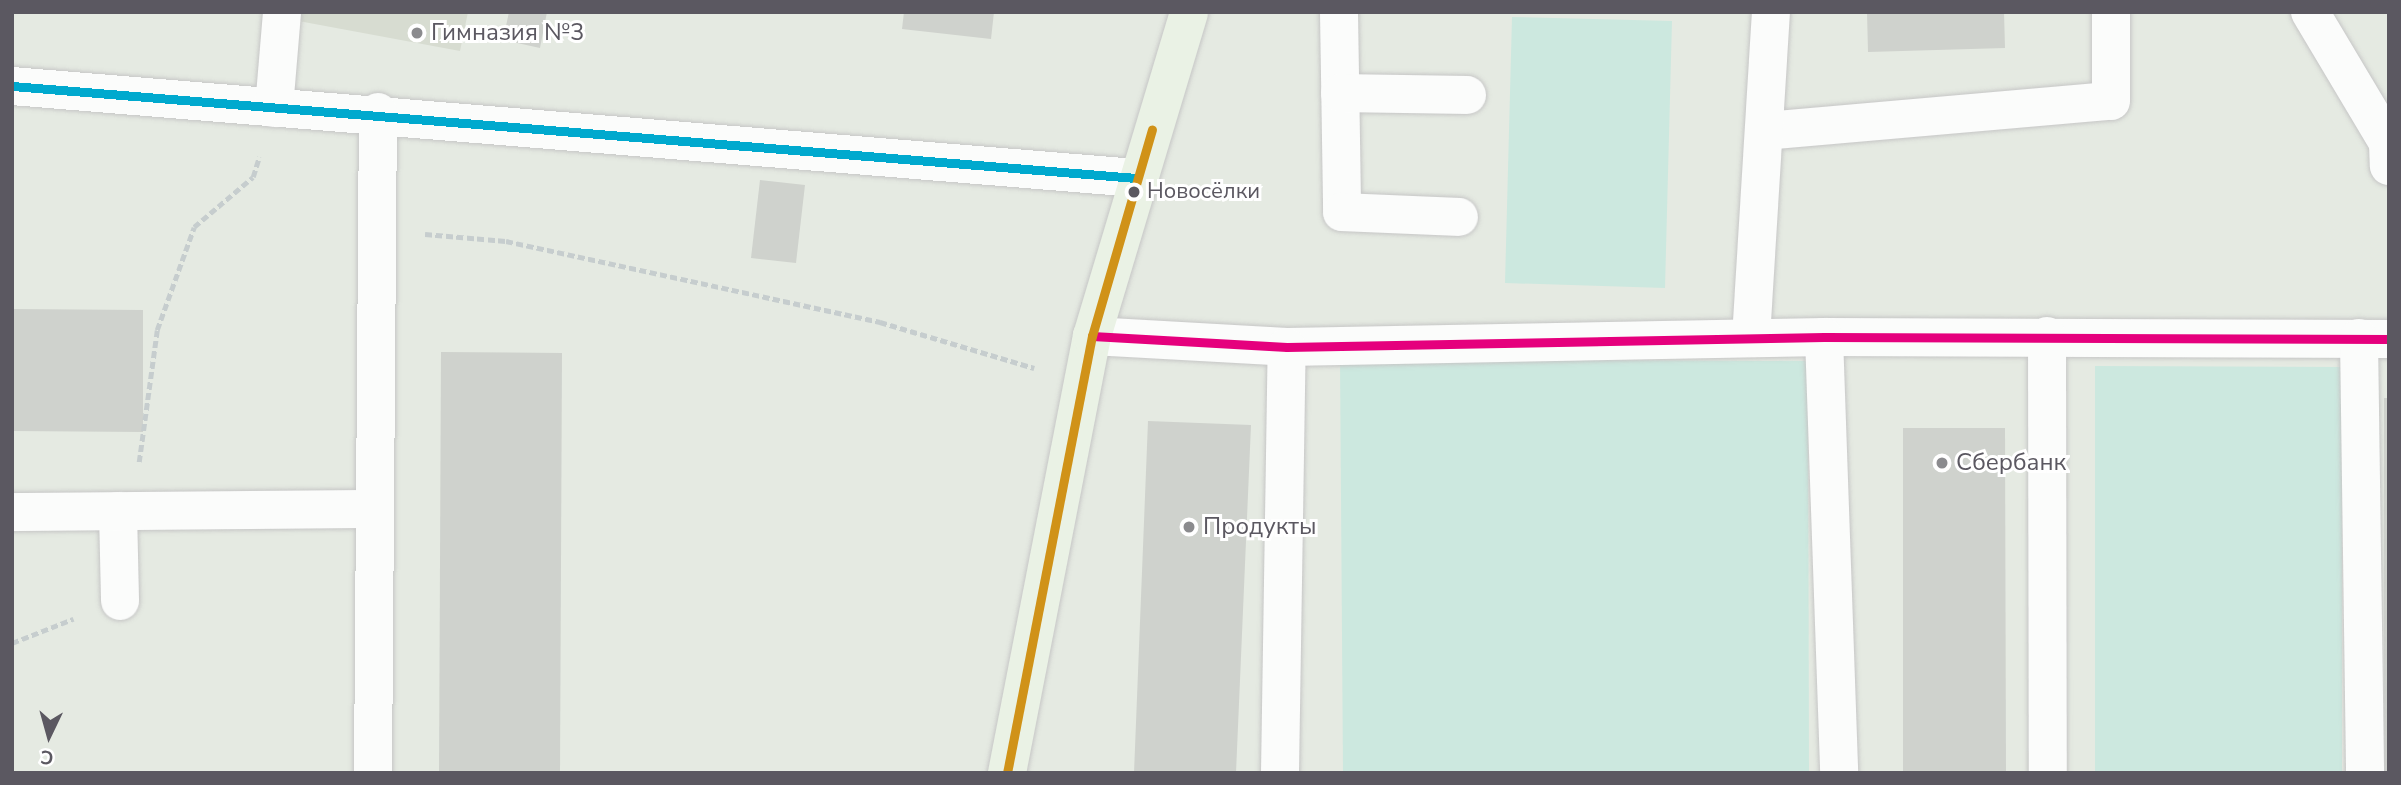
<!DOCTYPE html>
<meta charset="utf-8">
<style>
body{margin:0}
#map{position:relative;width:2401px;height:785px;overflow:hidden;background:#e5eae2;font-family:"Nunito Sans",sans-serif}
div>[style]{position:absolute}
.education>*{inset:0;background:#d7dcd1}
.green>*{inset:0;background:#cce8df}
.building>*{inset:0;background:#cfd2cd}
.path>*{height:4.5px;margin-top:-2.25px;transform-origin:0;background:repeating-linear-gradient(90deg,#c6cdce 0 7px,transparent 0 10.5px)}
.roads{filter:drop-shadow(0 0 2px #c6c6c6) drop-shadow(0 0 2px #c6c6c6)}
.minor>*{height:38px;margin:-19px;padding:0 19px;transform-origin:19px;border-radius:19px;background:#fbfcfb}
.major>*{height:38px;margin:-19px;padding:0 19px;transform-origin:19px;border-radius:19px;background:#eaf2e5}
.bus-1>*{height:9px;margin:-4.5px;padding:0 4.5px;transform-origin:4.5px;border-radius:4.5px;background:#00a9ce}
.bus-2>*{height:9px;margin:-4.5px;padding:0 4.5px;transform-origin:4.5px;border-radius:4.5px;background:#e5007d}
.bus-3>*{height:9px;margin:-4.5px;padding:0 4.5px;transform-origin:4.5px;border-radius:4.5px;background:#d09218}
.dots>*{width:19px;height:19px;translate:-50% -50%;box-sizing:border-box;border:4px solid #fff;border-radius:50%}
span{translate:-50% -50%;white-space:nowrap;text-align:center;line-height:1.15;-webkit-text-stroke:6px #fff;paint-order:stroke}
.bus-label{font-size:22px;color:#5b5861}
.left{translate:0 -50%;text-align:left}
.poi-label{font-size:24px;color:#5b5861}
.frame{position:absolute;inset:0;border:14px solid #5b5861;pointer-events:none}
.north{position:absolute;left:14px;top:701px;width:70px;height:70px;-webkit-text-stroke:5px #fff;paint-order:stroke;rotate:185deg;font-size:19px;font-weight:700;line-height:28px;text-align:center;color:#5b5861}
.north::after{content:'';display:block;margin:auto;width:24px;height:32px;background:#5b5861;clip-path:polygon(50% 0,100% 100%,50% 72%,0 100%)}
</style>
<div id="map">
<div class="education">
<div style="clip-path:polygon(250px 12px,468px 12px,460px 51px)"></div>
</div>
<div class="green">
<div style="clip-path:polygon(1512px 17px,1672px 21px,1665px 288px,1505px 283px)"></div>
<div style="clip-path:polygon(1340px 359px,1808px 361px,1809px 773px,1343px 773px)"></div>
<div style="clip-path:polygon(2095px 366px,2342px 367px,2342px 773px,2095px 773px)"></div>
</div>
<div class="building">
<div style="clip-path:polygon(509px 12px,547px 12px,540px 48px,503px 40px)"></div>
<div style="clip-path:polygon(904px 12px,994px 12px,991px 39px,902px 29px)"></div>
<div style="clip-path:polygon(1867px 12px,2004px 12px,2005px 48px,1868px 52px)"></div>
<div style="clip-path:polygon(760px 180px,805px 185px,796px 263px,751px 258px)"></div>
<div style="clip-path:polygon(12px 309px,143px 310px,143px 432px,12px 431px)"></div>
<div style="clip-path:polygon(441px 352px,562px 353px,560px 773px,439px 773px)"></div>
<div style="clip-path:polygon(2384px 398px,2389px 398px,2389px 773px,2384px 773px)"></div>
<div style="clip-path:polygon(1148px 421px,1251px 425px,1236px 773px,1134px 773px)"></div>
<div style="clip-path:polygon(1903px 428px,2005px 428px,2006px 773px,1903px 773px)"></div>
</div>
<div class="path">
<div style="left:425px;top:234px;width:81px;rotate:4.9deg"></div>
<div style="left:506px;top:241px;width:383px;rotate:12.2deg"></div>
<div style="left:880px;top:322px;width:161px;rotate:16.6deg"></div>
<div style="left:139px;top:462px;width:133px;rotate:-82.2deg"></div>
<div style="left:157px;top:330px;width:109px;rotate:-70.2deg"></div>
<div style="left:194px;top:227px;width:77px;rotate:-40.3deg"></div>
<div style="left:253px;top:177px;width:21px;rotate:-73deg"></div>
<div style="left:12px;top:643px;width:66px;rotate:-21.5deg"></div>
</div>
<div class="roads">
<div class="minor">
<div style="left:1339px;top:12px;width:200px;rotate:89.1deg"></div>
<div style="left:1342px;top:212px;width:117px;rotate:2.4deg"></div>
<div style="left:2310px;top:12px;width:152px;rotate:59.2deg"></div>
<div style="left:2388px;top:143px;width:23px;rotate:88deg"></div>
<div style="left:12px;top:86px;width:1129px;rotate:4.68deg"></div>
<div style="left:1340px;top:93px;width:127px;rotate:0.9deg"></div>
<div style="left:274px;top:108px;width:96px;rotate:-85.2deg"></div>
<div style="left:1765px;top:131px;width:347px;rotate:-5deg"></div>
<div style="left:2111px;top:101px;width:89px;rotate:-90deg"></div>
<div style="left:1092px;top:336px;width:195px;rotate:3.2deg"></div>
<div style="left:1287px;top:347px;width:537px;rotate:-1.07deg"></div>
<div style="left:1824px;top:337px;width:565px;rotate:0.2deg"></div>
<div style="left:2047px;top:336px;width:437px;rotate:89.9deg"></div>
<div style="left:1824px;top:337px;width:436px;rotate:88deg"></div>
<div style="left:1751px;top:338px;width:327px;rotate:-86.5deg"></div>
<div style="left:2359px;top:338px;width:435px;rotate:89.2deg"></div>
<div style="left:118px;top:511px;width:90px;rotate:88.7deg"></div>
<div style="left:12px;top:512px;width:362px;rotate:-0.5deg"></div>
<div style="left:373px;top:773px;width:661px;rotate:-89.57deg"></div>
<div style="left:1280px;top:773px;width:426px;rotate:-89.1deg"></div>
</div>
<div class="major">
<div style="left:1007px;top:773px;width:445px;rotate:-79deg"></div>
<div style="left:1092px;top:336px;width:338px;rotate:-73.3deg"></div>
</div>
</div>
<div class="bus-1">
<div style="left:12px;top:86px;width:1129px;rotate:4.68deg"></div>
</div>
<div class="bus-2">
<div style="left:1092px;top:336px;width:195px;rotate:3.2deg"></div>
<div style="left:1287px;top:347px;width:537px;rotate:-1.07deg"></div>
<div style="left:1824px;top:337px;width:565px;rotate:0.2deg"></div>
</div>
<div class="bus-3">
<div style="left:1007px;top:773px;width:445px;rotate:-79deg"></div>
<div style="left:1092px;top:336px;width:215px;rotate:-73.8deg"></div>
</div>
<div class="dots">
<div style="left:417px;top:33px;background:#8b8b8e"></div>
<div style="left:1134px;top:192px;background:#5b5861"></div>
<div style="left:1942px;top:463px;background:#8b8b8e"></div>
<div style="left:1189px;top:527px;background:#8b8b8e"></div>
</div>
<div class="bus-label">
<span class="left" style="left:1147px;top:192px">Новосёлки</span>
</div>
<div class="poi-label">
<span class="left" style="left:431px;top:33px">Гимназия №3</span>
<span class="left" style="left:1956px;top:463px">Сбербанк</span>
<span class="left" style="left:1203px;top:527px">Продукты</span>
</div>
<div class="frame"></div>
<div class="north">С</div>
</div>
